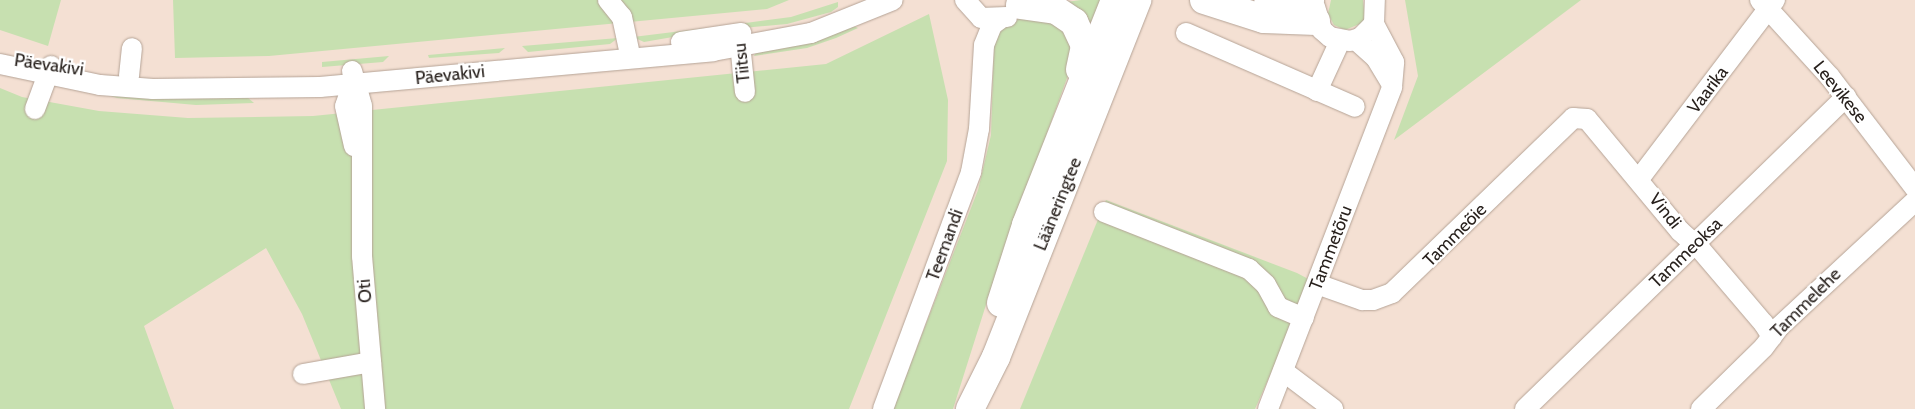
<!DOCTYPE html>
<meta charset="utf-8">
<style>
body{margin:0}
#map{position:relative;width:1915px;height:409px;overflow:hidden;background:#f4e0d3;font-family:Cabin,sans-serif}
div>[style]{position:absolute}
.green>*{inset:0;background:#c7e0b0}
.roads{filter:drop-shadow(0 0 1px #b5a396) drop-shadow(0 0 1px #b5a396)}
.minor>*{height:20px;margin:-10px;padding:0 10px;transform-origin:10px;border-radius:10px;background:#fff}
.highway>*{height:28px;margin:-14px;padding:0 14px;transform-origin:14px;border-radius:14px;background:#fff}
span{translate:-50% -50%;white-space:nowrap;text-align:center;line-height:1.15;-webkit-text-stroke:4.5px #fff;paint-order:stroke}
.street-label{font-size:18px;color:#28211d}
</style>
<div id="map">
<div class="green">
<div style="clip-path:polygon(0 0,61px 0,48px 46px,0 30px)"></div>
<div style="clip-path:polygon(173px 0,789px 0,767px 9px,269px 56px,175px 58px)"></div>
<div style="clip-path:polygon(1081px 0,1101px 0,1091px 28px,1066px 2px)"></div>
<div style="clip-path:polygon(1331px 0,1363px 0,1365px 18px,1362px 23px,1345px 30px,1334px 25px,1328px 14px)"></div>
<div style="clip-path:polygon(1405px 0,1581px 0,1394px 140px,1418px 76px)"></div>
<div style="clip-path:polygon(838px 2px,838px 7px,831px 12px,787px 24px,721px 30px,716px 27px,791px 17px)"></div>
<div style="clip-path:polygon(929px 14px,948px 100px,947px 161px,849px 409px,341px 409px,302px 314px,266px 248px,144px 326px,174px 409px,0 409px,0 88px,22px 97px,99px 111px,188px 118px,313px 116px,826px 64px)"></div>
<div style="clip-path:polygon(1036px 15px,1070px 33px,1072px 64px,991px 289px,953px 409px,893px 409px,978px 190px,991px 135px,994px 41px,1007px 22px)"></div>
<div style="clip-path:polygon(851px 25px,858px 28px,836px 38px,807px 48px,754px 56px,756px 52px)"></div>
<div style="clip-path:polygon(706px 28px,707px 31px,644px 42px,633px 37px)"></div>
<div style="clip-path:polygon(618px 38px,610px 44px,528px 52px,522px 46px)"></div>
<div style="clip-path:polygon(505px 48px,499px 53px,429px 58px,428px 55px)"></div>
<div style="clip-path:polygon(389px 56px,383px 62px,322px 67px,322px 62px)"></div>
<div style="clip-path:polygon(102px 93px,247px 97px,254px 103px,196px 105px,117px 98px)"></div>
<div style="clip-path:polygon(1106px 200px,1297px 273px,1312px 281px,1255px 409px,1020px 409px)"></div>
</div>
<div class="roads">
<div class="minor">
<div style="left:608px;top:0;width:22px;rotate:51deg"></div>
<div style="left:622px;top:17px;width:34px;rotate:78deg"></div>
<div style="left:965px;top:0;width:24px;rotate:48deg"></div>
<div style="left:981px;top:18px;width:26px;rotate:-2deg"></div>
<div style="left:1760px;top:0;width:104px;rotate:47.7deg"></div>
<div style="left:1830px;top:77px;width:140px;rotate:52.6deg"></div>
<div style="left:1315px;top:7px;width:24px;rotate:73deg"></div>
<div style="left:1322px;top:30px;width:11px;rotate:41deg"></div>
<div style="left:1330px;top:37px;width:20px;rotate:11deg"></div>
<div style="left:1350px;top:41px;width:10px;rotate:-17deg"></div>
<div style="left:1360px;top:38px;width:20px;rotate:-45deg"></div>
<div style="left:1374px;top:24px;width:24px;rotate:-88deg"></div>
<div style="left:1186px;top:33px;width:184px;rotate:23.6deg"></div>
<div style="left:739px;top:34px;width:58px;rotate:84.1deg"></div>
<div style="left:1356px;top:40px;width:27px;rotate:42deg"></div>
<div style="left:1376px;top:58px;width:31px;rotate:59deg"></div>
<div style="left:681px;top:42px;width:61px;rotate:-8.5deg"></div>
<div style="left:0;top:64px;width:102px;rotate:11.9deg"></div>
<div style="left:100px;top:85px;width:53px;rotate:4.3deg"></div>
<div style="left:153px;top:89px;width:167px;rotate:-0.7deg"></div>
<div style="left:320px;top:87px;width:395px;rotate:-5.2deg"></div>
<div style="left:713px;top:51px;width:100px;rotate:-10.4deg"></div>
<div style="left:811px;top:33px;width:88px;rotate:-21.9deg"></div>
<div style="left:352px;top:71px;width:36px;rotate:74deg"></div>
<div style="left:362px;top:106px;width:150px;rotate:90deg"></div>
<div style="left:362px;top:256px;width:154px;rotate:85.1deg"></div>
<div style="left:129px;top:76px;width:28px;rotate:-84deg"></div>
<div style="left:353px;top:82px;width:25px;rotate:108deg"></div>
<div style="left:345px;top:106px;width:41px;rotate:77.3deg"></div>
<div style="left:1317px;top:91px;width:55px;rotate:-65.3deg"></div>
<div style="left:35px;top:109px;width:46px;rotate:-69.6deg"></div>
<div style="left:1639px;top:179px;width:225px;rotate:-52.8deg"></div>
<div style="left:1104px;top:212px;width:156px;rotate:21.5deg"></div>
<div style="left:1249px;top:269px;width:23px;rotate:43deg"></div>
<div style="left:1266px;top:285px;width:25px;rotate:61deg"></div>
<div style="left:1278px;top:307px;width:28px;rotate:23deg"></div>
<div style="left:1317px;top:284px;width:48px;rotate:19.6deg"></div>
<div style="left:1362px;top:300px;width:11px"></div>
<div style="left:1373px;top:300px;width:20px;rotate:-20deg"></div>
<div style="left:1392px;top:293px;width:252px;rotate:-44deg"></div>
<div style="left:1573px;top:118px;width:14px;rotate:4deg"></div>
<div style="left:1587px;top:119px;width:146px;rotate:50.3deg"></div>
<div style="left:1680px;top:231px;width:28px;rotate:42deg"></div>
<div style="left:1701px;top:250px;width:97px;rotate:49.6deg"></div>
<div style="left:1764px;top:324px;width:15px;rotate:58deg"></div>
<div style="left:1283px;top:371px;width:63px;rotate:37.2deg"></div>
<div style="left:303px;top:374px;width:69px;rotate:-10deg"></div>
<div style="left:883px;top:409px;width:253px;rotate:-69.6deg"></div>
<div style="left:971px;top:172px;width:44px;rotate:-79.5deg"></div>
<div style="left:979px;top:129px;width:84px;rotate:-86.6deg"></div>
<div style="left:984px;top:45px;width:22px;rotate:-68deg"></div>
<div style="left:992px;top:25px;width:9px;rotate:-36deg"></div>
<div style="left:1268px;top:409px;width:345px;rotate:-68.9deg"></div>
<div style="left:1392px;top:87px;width:25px;rotate:-85deg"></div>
<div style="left:1394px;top:62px;width:43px;rotate:-117.8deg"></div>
<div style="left:1525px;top:409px;width:448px;rotate:-44.2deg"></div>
<div style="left:1701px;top:409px;width:88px;rotate:-44.5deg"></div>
<div style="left:1764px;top:347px;width:25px;rotate:-53deg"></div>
<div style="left:1779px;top:327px;width:185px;rotate:-42.8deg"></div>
</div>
<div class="highway">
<div style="left:1204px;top:0;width:63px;rotate:17.6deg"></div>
<div style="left:1264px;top:19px;width:52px;rotate:2.2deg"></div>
<div style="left:1268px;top:4px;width:25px;rotate:5deg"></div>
<div style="left:1293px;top:6px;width:18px;rotate:-19deg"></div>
<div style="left:1020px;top:5px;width:36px;rotate:8deg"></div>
<div style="left:1056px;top:10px;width:22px;rotate:34deg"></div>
<div style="left:1074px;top:22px;width:26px;rotate:65deg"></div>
<div style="left:1085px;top:46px;width:24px;rotate:102deg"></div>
<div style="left:1001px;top:303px;width:82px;rotate:-72.2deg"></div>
<div style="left:1026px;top:225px;width:242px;rotate:-68.4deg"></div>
<div style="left:970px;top:409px;width:58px;rotate:-63.4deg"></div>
<div style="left:996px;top:357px;width:384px;rotate:-68.4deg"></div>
</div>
</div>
<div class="street-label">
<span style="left:742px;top:63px;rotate:-96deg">Tiitsu</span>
<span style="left:49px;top:65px;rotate:8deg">Päevakivi</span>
<span style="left:450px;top:75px;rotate:-6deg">Päevakivi</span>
<span style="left:1708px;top:90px;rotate:-53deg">Vaarika</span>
<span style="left:1840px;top:92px;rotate:51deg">Leevikese</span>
<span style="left:1058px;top:204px;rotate:-68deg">Lääneringtee</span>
<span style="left:1665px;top:211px;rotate:51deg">Vindi</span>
<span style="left:1455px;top:235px;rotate:-45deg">Tammeõie</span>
<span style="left:945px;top:245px;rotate:-70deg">Teemandi</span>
<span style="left:1331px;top:248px;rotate:-69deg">Tammetõru</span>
<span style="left:1686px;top:253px;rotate:-44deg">Tammeoksa</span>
<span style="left:365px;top:291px;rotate:-95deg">Oti</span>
<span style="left:1806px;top:303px;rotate:-45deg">Tammelehe</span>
</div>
</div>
